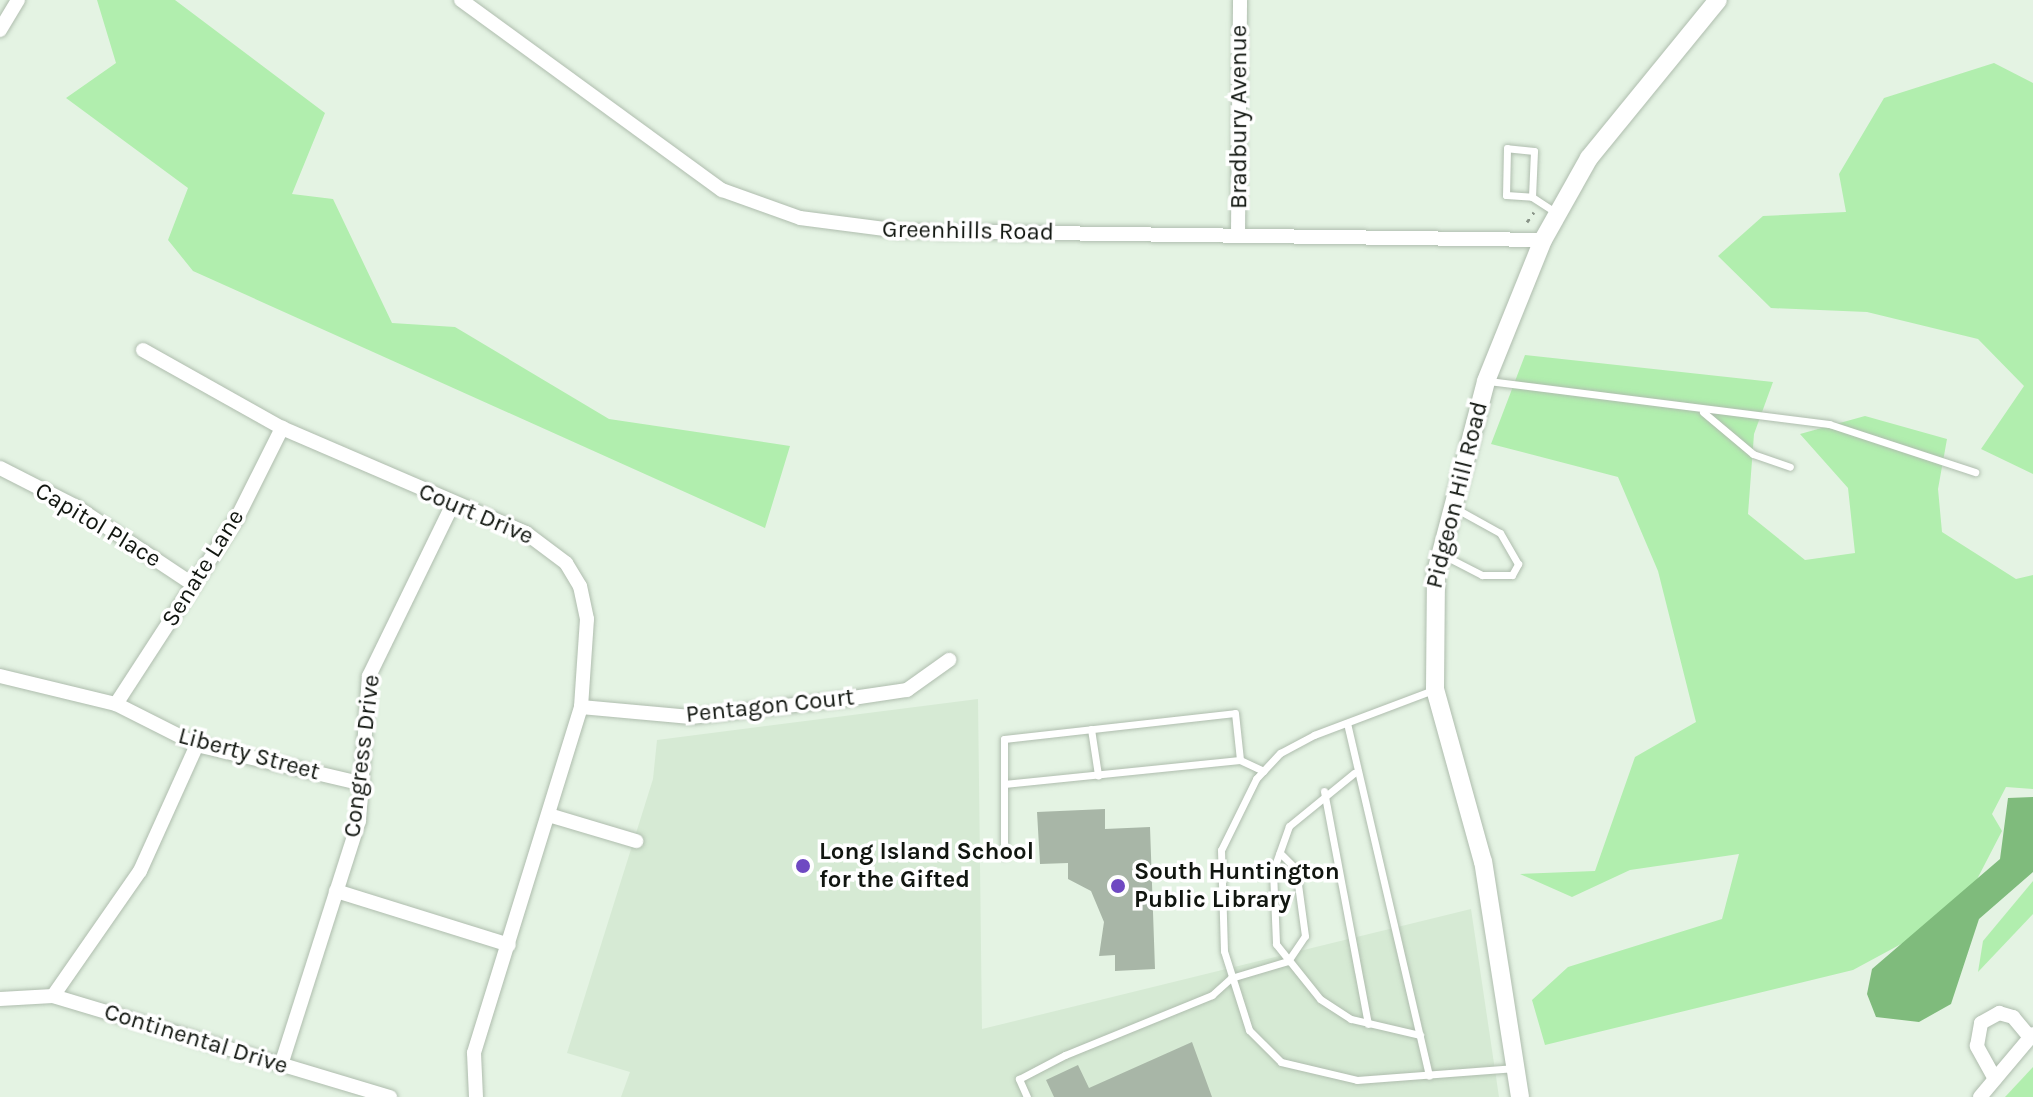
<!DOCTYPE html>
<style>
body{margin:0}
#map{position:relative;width:2033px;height:1097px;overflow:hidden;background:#e4f3e3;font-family:Karla,sans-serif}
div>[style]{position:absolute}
.built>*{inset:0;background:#d6ead4}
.green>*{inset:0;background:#b1eeae}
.water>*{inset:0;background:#7fbb7c}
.building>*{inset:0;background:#a8b6a7}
.path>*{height:3px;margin-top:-1.5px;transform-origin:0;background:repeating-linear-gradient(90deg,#889387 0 4px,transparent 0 10px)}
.roads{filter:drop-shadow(0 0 2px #afbdae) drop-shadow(0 0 2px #afbdae)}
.lane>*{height:7px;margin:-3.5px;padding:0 3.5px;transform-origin:3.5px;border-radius:3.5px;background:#fff}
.street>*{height:14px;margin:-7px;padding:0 7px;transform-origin:7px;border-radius:7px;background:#fff}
.secondary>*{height:18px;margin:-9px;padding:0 9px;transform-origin:9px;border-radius:9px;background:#fff}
.dots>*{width:22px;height:22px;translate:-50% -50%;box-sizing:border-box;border:4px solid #fff;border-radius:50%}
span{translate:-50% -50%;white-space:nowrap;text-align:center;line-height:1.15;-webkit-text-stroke:7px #fff;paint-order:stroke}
.street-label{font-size:24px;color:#111610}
.poi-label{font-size:24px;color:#111610;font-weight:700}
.left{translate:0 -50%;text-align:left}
</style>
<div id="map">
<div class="built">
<div style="clip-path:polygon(978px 699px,982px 1029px,1471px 909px,1499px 1097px,621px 1097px,630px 1072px,567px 1053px,653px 779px,657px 740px)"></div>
</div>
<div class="green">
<div style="clip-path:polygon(97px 0,175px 0,325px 113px,292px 194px,333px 199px,392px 323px,455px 327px,609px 419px,790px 446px,765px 528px,193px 271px,168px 240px,188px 188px,66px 98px,116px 63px)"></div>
<div style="clip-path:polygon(1994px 63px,2033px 83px,2033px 474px,1981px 449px,2024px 386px,1978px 339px,1867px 312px,1771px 308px,1718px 256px,1763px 216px,1846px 212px,1839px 174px,1884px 98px)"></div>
<div style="clip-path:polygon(1525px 355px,1773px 382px,1754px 434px,1748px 514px,1805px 560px,1855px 553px,1848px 488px,1800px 434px,1865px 416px,1947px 439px,1938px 489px,1942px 532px,2016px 579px,2033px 575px,2033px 789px,2006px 787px,1992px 814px,2002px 831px,1972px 889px,1903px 943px,1853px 970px,1545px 1045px,1532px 1000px,1568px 967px,1722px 919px,1739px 854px,1630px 870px,1572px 897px,1520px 874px,1595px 871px,1635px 757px,1696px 722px,1658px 571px,1618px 477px,1491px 444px)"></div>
<div style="clip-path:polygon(2033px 881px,2033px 914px,1978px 972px,1983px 941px)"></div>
<div style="clip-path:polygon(2033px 1067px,2033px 1097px,2005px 1097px)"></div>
</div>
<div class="water">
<div style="clip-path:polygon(2033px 797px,2033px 872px,1979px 919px,1951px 1004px,1919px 1022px,1876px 1017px,1867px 994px,1872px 969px,2000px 859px,2008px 798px)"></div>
</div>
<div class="building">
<div style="clip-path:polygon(1105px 809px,1105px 829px,1150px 827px,1155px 969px,1115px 971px,1115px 955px,1099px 956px,1104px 922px,1091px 891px,1068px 879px,1068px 863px,1040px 864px,1037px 812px)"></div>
<div style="clip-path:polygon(1192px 1042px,1212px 1097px,1054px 1097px,1046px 1080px,1078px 1065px,1089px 1088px)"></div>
</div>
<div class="path">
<div style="left:1527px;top:222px;width:12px;rotate:-55deg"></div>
</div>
<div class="roads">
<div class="lane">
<div style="left:1532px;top:197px;width:46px;rotate:-87.5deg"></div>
<div style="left:1534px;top:151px;width:27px;rotate:-174deg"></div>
<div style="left:1507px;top:148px;width:47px;rotate:91.2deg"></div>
<div style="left:1506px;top:195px;width:26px;rotate:4deg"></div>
<div style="left:1532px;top:197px;width:30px;rotate:33deg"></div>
<div style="left:1488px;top:381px;width:344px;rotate:7.2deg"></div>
<div style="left:1829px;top:424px;width:154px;rotate:18.2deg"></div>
<div style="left:1703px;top:412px;width:65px;rotate:40deg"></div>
<div style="left:1753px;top:454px;width:39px;rotate:19deg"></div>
<div style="left:1443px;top:555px;width:44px;rotate:27.1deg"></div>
<div style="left:1482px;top:575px;width:30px"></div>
<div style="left:1512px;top:575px;width:13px;rotate:-61deg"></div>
<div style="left:1518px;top:564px;width:36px;rotate:-120deg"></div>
<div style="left:1500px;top:533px;width:54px;rotate:-151deg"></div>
<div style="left:1433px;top:690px;width:127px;rotate:159.3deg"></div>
<div style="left:1314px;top:735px;width:38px;rotate:152deg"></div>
<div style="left:1280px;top:753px;width:35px;rotate:133deg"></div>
<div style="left:1256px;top:779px;width:79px;rotate:116.2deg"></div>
<div style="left:1221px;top:850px;width:101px;rotate:88.3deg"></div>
<div style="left:1224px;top:951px;width:83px;rotate:72.4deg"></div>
<div style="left:1249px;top:1030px;width:45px;rotate:45deg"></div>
<div style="left:1281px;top:1062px;width:78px;rotate:13.3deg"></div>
<div style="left:1357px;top:1080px;width:159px;rotate:-4.3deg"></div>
<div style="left:1347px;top:723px;width:362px;rotate:76.9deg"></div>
<div style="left:1091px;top:729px;width:47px;rotate:81.3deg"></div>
<div style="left:1354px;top:773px;width:84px;rotate:140.8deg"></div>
<div style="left:1289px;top:826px;width:48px;rotate:109.6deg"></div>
<div style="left:1273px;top:871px;width:73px;rotate:87.6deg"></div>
<div style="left:1276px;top:944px;width:70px;rotate:51.3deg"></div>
<div style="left:1320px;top:999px;width:37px;rotate:33deg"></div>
<div style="left:1351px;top:1019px;width:71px;rotate:13.1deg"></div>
<div style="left:1004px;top:784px;width:237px;rotate:-5.8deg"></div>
<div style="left:1324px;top:791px;width:237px;rotate:79.3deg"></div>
<div style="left:1004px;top:855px;width:116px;rotate:-90deg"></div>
<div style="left:1004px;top:739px;width:232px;rotate:-6.4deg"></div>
<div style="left:1235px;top:713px;width:47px;rotate:83.9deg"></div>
<div style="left:1240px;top:760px;width:26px;rotate:25deg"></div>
<div style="left:1027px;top:1097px;width:20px;rotate:-114deg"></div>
<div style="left:1019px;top:1079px;width:52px;rotate:-27.6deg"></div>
<div style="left:1065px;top:1055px;width:159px;rotate:-22.2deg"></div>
<div style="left:1212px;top:995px;width:25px;rotate:-42deg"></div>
<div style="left:1231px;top:978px;width:59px;rotate:-16.6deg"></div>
<div style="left:1288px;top:961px;width:30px;rotate:-56deg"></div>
<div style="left:1305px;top:936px;width:68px;rotate:-97.7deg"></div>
<div style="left:1296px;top:869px;width:23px;rotate:-135deg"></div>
</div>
<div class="street">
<div style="left:461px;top:0;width:323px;rotate:36.1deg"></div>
<div style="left:722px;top:190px;width:83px;rotate:19.7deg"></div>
<div style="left:800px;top:218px;width:101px;rotate:7.4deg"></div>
<div style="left:900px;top:231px;width:643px;rotate:0.8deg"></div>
<div style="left:0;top:30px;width:35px;rotate:-59deg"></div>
<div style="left:1238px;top:233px;width:233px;rotate:-89.5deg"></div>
<div style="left:143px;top:350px;width:159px;rotate:29.3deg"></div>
<div style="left:282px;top:428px;width:266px;rotate:23.3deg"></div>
<div style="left:526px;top:533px;width:50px;rotate:36.9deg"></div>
<div style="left:566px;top:563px;width:27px;rotate:59deg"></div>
<div style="left:580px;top:586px;width:34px;rotate:78deg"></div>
<div style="left:587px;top:619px;width:88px;rotate:93.9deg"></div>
<div style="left:581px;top:707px;width:362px;rotate:107.2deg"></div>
<div style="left:474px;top:1053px;width:44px;rotate:87.4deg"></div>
<div style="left:0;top:468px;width:84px;rotate:26.9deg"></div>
<div style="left:75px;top:506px;width:143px;rotate:33.6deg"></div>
<div style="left:0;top:676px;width:119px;rotate:13.6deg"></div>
<div style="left:116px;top:704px;width:91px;rotate:26.8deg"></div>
<div style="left:197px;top:745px;width:171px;rotate:13.2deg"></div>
<div style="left:116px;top:704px;width:222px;rotate:-57deg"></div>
<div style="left:237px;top:518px;width:101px;rotate:-63.4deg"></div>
<div style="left:581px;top:707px;width:110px;rotate:5.2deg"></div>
<div style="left:691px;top:717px;width:156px;rotate:-6.6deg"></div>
<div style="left:846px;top:699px;width:62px;rotate:-8.4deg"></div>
<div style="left:907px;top:690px;width:52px;rotate:-35.5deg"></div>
<div style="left:552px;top:816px;width:88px;rotate:16.6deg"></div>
<div style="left:336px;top:891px;width:181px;rotate:17.3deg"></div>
<div style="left:53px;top:996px;width:152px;rotate:-55.2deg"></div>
<div style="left:140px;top:871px;width:138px;rotate:-65.7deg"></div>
<div style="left:0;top:999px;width:53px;rotate:-3.2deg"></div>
<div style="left:53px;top:996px;width:352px;rotate:16.7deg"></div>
<div style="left:281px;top:1065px;width:256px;rotate:-72.3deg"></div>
<div style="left:359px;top:821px;width:145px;rotate:-86.1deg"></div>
<div style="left:369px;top:676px;width:191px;rotate:-64deg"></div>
<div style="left:1995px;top:1079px;width:38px;rotate:-119deg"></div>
<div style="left:1977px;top:1046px;width:23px;rotate:-80deg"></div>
<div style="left:1981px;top:1023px;width:21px;rotate:-29deg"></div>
<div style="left:1999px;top:1013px;width:15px;rotate:16deg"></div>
<div style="left:2013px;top:1017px;width:26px;rotate:50deg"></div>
<div style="left:1980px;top:1097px;width:82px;rotate:-49.9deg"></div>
</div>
<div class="secondary">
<div style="left:1520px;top:1097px;width:238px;rotate:-98.9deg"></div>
<div style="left:1483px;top:862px;width:180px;rotate:-105.5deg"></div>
<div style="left:1435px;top:689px;width:117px;rotate:-89.5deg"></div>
<div style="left:1436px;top:572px;width:197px;rotate:-75.3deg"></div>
<div style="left:1486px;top:381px;width:152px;rotate:-68deg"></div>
<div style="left:1543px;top:240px;width:94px;rotate:-60.7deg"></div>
<div style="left:1589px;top:158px;width:204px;rotate:-50.8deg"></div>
</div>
</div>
<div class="dots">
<div style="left:803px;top:866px;background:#6f49c2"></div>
<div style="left:1118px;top:886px;background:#6f49c2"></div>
</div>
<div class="street-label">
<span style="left:1239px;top:117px;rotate:-90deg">Bradbury Avenue</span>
<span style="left:968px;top:231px;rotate:1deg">Greenhills Road</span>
<span style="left:1457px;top:495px;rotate:-76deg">Pidgeon Hill Road</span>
<span style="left:476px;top:514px;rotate:23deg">Court Drive</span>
<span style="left:98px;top:525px;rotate:31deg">Capitol Place</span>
<span style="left:203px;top:568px;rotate:-58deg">Senate Lane</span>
<span style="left:770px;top:706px;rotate:-6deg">Pentagon Court</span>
<span style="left:249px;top:754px;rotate:15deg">Liberty Street</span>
<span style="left:362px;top:756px;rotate:-83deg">Congress Drive</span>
<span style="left:196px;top:1039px;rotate:17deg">Continental Drive</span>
</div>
<div class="poi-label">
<span class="left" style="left:819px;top:866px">Long Island School<br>for the Gifted</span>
<span class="left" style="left:1134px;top:886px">South Huntington<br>Public Library</span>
</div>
</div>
